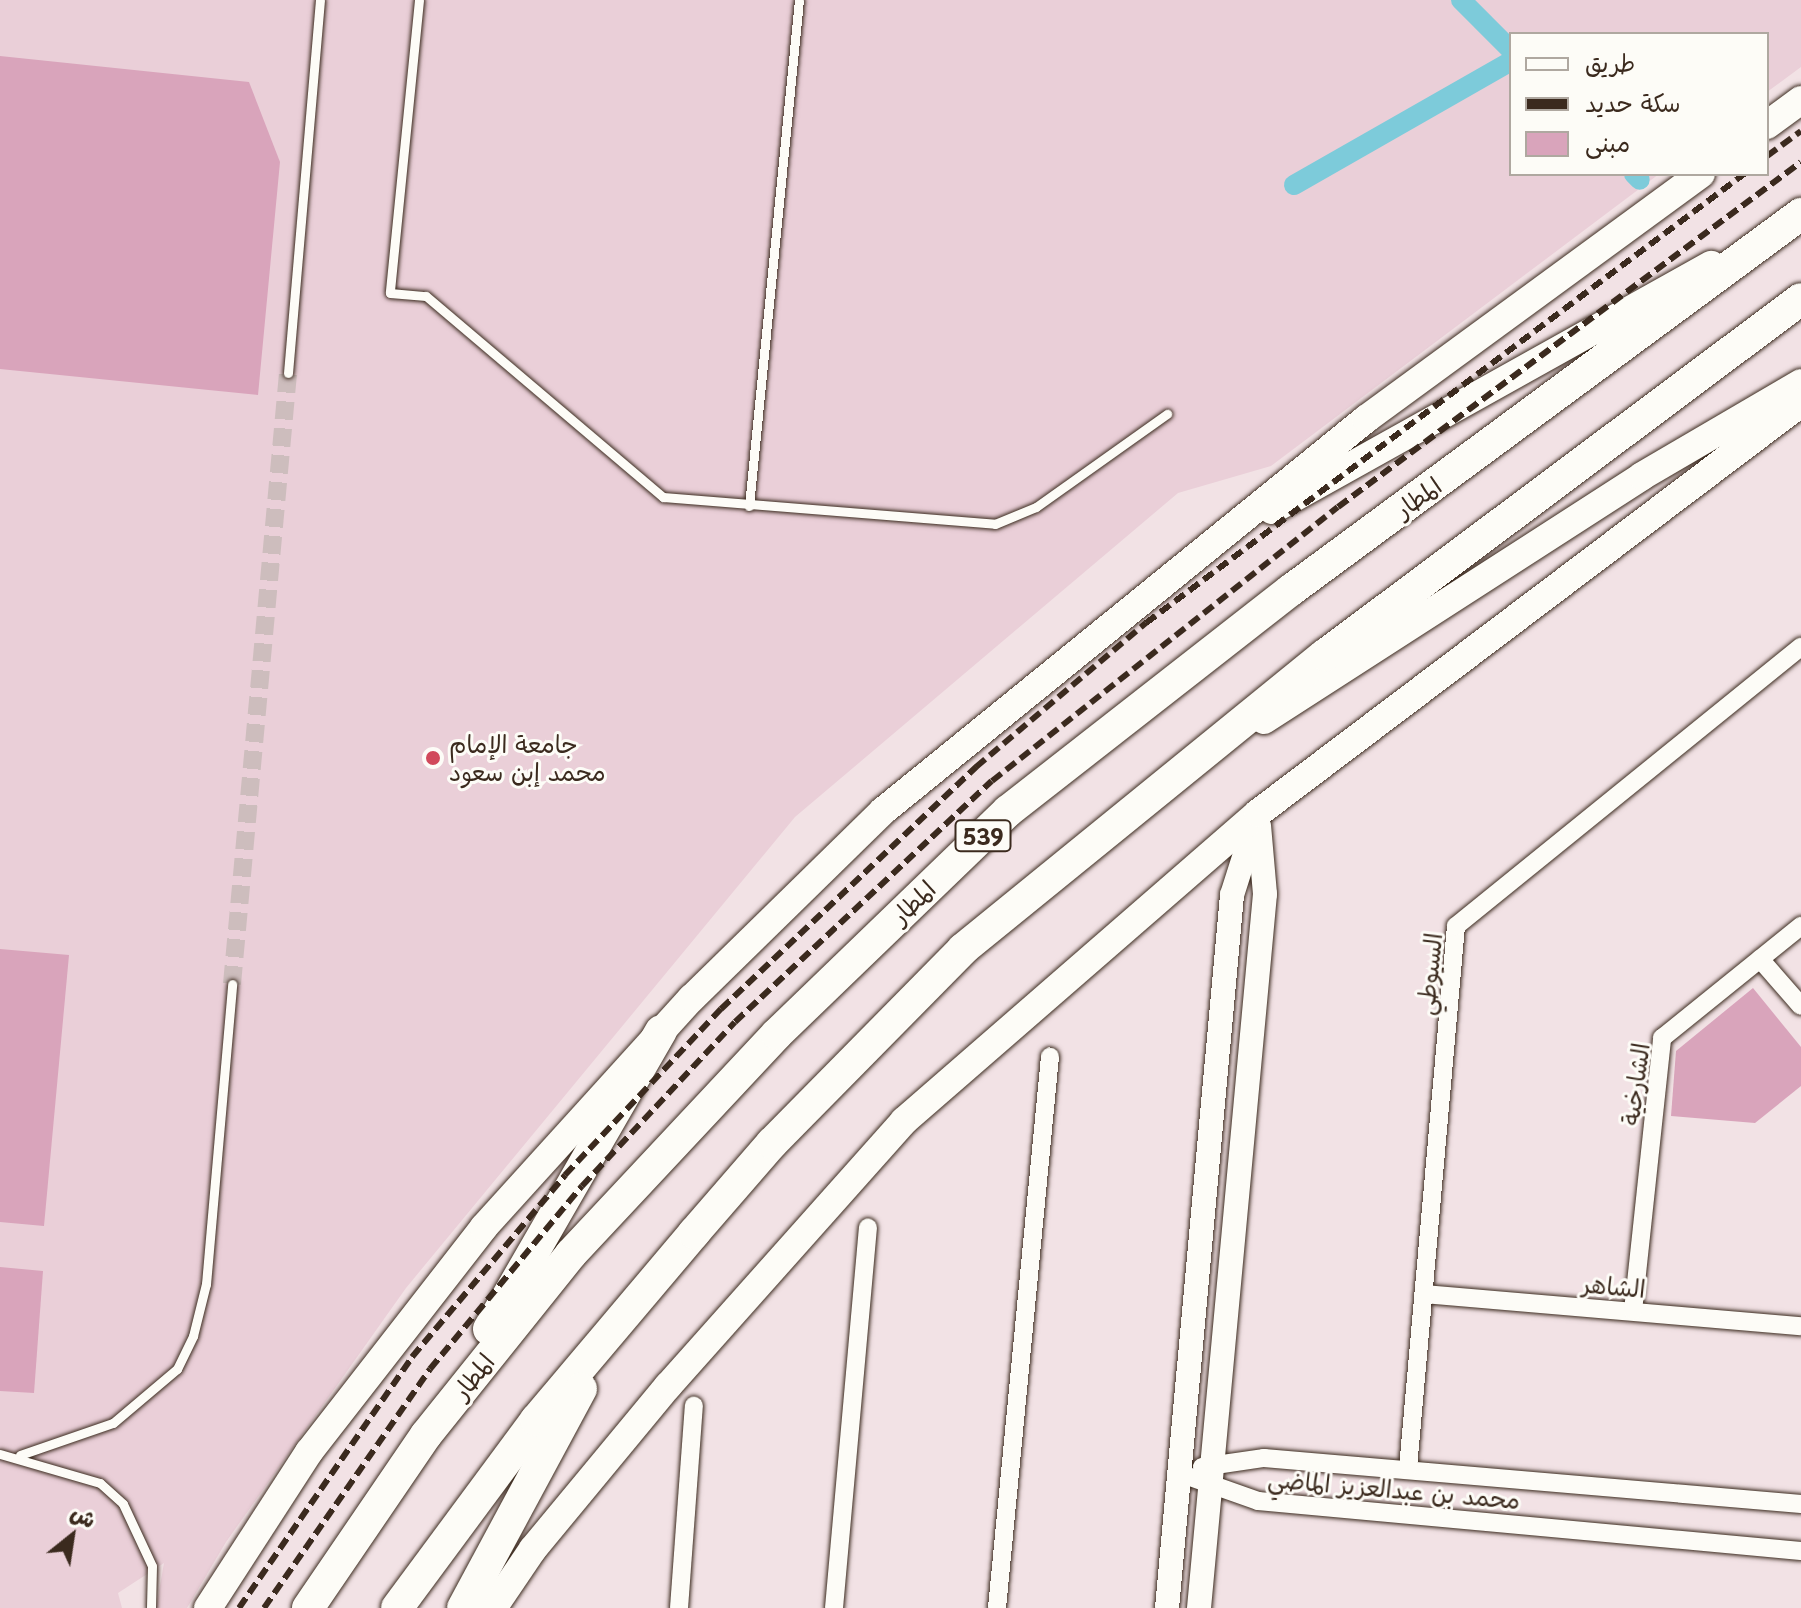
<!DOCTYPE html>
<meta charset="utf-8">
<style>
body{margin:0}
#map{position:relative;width:1801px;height:1608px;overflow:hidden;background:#f2e2e5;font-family:"Playpen Sans","Playpen Sans Arabic",sans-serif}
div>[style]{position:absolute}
.built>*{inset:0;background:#eacfd8}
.canal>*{height:20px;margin:-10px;padding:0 10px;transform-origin:10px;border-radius:10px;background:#7dcbda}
.building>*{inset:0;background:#d9a4bb}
.street-tunnel>*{height:18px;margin-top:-9px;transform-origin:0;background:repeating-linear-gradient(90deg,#cdbdbd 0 18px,transparent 0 27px)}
.roads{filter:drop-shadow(0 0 2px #3b2a1e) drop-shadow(0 0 2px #3b2a1e)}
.lane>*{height:9px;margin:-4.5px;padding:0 4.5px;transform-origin:4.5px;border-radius:4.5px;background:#fdfcf7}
.street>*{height:18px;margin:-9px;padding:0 9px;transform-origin:9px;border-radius:9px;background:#fdfcf7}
.secondary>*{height:24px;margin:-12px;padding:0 12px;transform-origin:12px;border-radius:12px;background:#fdfcf7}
.primary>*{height:28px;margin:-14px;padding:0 14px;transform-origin:14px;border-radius:14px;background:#fdfcf7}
.highway>*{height:32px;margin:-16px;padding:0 16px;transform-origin:16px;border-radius:16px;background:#fdfcf7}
.rail>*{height:6px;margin-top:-3px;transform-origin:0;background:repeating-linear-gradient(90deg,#3b2a1e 0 12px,transparent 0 18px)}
.dots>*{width:22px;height:22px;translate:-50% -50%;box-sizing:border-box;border:4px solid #fdfcf7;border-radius:50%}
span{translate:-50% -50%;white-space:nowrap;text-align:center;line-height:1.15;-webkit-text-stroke:6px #fdfcf7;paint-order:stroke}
.shield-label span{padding:2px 6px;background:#fdfcf7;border:2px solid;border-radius:6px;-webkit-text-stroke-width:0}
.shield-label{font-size:22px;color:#3b2a1e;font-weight:700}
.street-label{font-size:24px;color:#3b2a1e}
.poi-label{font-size:24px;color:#3b2a1e}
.left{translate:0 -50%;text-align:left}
.legend{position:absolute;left:1509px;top:32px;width:260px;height:144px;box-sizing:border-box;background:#fdfcf7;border:2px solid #afa8a0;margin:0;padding:10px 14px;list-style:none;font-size:24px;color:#3b2a1e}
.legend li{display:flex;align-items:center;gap:16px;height:40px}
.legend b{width:40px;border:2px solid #afa8a0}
.north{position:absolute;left:32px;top:1496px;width:80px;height:80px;-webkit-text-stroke:6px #fdfcf7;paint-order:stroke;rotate:30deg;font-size:22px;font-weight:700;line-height:32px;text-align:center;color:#3b2a1e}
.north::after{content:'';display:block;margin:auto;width:28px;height:36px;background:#3b2a1e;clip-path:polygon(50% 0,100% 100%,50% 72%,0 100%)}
</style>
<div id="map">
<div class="built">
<div style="clip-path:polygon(0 0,1801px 0,1801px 67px,1767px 92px,1767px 34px,1511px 34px,1511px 174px,1659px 174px,1271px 466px,1178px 493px,795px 817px,406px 1288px,226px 1542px,187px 1608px,156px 1608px,164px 1563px,118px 1593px,122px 1608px,0 1608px)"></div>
</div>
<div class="canal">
<div style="left:1461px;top:0;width:71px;rotate:45deg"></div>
<div style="left:1634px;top:174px;width:8px;rotate:45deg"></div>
<div style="left:1294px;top:185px;width:250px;rotate:-29.7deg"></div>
</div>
<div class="building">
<div style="clip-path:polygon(0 56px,249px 82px,280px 162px,258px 395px,0 369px)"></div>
<div style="clip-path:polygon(0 949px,69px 955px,44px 1226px,0 1222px)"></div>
<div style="clip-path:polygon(1753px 988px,1801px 1047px,1801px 1086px,1755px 1123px,1671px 1116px,1676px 1051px)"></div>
<div style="clip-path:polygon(0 1267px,43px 1271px,34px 1393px,0 1391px)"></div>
</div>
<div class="street-tunnel">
<div style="left:232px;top:984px;width:614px;rotate:-84.76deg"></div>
</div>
<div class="roads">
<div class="lane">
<div style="left:419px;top:0;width:294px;rotate:95.7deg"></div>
<div style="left:390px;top:293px;width:36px;rotate:5deg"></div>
<div style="left:426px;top:296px;width:311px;rotate:40.3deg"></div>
<div style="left:663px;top:497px;width:333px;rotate:4.6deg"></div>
<div style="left:995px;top:524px;width:44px;rotate:-22.5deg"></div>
<div style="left:1036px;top:507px;width:161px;rotate:-35.4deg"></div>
<div style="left:288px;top:373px;width:374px;rotate:-85.1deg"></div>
<div style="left:749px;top:506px;width:508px;rotate:-84.36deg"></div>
<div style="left:0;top:1454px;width:104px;rotate:16.2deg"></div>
<div style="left:100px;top:1483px;width:31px;rotate:42deg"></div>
<div style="left:123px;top:1504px;width:68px;rotate:64.9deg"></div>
<div style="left:152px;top:1566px;width:42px;rotate:91.4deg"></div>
<div style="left:20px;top:1455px;width:98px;rotate:-19deg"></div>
<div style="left:113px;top:1423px;width:84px;rotate:-40.2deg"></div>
<div style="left:177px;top:1369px;width:37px;rotate:-64deg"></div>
<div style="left:193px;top:1336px;width:54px;rotate:-76deg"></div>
<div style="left:206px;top:1284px;width:301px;rotate:-85deg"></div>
</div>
<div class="street">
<div style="left:1760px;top:959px;width:62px;rotate:48.9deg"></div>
<div style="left:1424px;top:1294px;width:378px;rotate:4.9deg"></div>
<div style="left:1633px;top:1311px;width:275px;rotate:-83.9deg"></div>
<div style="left:1662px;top:1038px;width:179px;rotate:-38.9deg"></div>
<div style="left:1202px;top:1467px;width:63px;rotate:-8.3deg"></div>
<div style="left:1264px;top:1458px;width:539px;rotate:4.9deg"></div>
<div style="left:1408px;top:1468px;width:544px;rotate:-84.94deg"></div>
<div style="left:1456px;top:926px;width:444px;rotate:-39deg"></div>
<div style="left:1179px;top:1473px;width:84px;rotate:19.5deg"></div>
<div style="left:1258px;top:1501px;width:545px;rotate:5.26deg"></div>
<div style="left:679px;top:1608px;width:203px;rotate:-85.8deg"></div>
<div style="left:834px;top:1608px;width:382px;rotate:-84.9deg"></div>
<div style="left:997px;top:1608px;width:554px;rotate:-84.51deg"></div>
</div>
<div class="secondary">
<div style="left:1167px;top:1608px;width:716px;rotate:-84.79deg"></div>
<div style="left:1232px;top:895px;width:86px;rotate:-72.4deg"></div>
<div style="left:1199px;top:1608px;width:717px;rotate:-84.72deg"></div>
<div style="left:1265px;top:894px;width:68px;rotate:-95deg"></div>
</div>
<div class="primary">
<div style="left:1767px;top:125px;width:42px;rotate:-36.3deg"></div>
<div style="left:1272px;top:510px;width:503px;rotate:-29.17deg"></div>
<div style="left:1264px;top:720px;width:450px;rotate:-32.8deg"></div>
<div style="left:1642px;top:476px;width:184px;rotate:-30.3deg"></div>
<div style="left:208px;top:1608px;width:186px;rotate:-57.1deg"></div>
<div style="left:309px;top:1452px;width:285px;rotate:-52.1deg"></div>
<div style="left:484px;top:1227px;width:309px;rotate:-47.8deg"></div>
<div style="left:692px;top:998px;width:267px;rotate:-44.4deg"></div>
<div style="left:883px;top:811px;width:622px;rotate:-39.06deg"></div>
<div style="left:1366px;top:419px;width:415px;rotate:-36.2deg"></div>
<div style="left:493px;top:1608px;width:71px;rotate:-55.9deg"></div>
<div style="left:533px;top:1549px;width:212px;rotate:-50.4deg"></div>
<div style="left:668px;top:1386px;width:355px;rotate:-48.3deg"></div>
<div style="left:904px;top:1121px;width:469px;rotate:-41deg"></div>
<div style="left:1258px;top:813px;width:680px;rotate:-37.06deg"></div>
</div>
<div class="highway">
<div style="left:489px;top:1329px;width:344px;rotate:-60deg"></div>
<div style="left:308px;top:1608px;width:209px;rotate:-55.7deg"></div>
<div style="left:426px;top:1435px;width:232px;rotate:-51.3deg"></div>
<div style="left:571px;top:1254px;width:301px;rotate:-46.9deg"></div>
<div style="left:777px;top:1034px;width:321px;rotate:-44deg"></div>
<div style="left:1008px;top:811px;width:359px;rotate:-38deg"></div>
<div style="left:1291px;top:590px;width:634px;rotate:-36.4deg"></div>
<div style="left:397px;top:1608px;width:234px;rotate:-53.5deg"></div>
<div style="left:536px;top:1420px;width:245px;rotate:-49.8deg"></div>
<div style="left:694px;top:1233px;width:119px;rotate:-49.1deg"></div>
<div style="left:772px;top:1143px;width:272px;rotate:-45.4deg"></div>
<div style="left:963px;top:949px;width:466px;rotate:-39.1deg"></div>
<div style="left:1325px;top:655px;width:594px;rotate:-36.79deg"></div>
<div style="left:463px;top:1608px;width:249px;rotate:-61.7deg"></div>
</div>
</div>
<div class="rail">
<div style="left:1767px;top:156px;width:42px;rotate:-36.3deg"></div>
<div style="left:239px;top:1608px;width:305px;rotate:-55.4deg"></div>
<div style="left:412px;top:1357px;width:238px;rotate:-49.9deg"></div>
<div style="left:565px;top:1175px;width:228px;rotate:-46.8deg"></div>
<div style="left:721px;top:1009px;width:352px;rotate:-43.5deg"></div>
<div style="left:976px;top:767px;width:223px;rotate:-40.3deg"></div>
<div style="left:1146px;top:623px;width:748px;rotate:-36.9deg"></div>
<div style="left:264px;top:1608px;width:291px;rotate:-55.2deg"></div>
<div style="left:430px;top:1369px;width:238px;rotate:-50.3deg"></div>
<div style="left:582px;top:1186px;width:224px;rotate:-47deg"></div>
<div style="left:735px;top:1022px;width:352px;rotate:-43.2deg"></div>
<div style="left:992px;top:781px;width:441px;rotate:-38.4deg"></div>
<div style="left:1338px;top:507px;width:577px;rotate:-36.69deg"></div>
</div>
<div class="dots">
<div style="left:433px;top:758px;background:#d1495b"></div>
</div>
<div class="shield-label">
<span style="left:983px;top:836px">539</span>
</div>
<div class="street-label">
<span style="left:1418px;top:497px;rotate:-36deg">المطار</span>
<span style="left:913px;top:902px;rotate:-44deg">المطار</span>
<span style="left:1429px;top:974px;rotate:-84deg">السيوطي</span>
<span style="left:1635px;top:1084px;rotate:-82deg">الشارخية</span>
<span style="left:1614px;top:1286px;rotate:5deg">الشاهر</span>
<span style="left:473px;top:1376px;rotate:-51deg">المطار</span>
<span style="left:1394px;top:1489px;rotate:5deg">محمد بن عبدالعزيز الماضي</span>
</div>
<div class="poi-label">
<span class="left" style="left:449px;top:758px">جامعة الإمام<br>محمد إبن سعود</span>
</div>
<ul class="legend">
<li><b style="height:10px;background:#fdfcf7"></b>طريق</li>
<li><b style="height:10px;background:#3b2a1e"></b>سكة حديد</li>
<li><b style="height:22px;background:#d9a4bb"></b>مبنى</li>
</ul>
<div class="north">ش</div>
</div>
